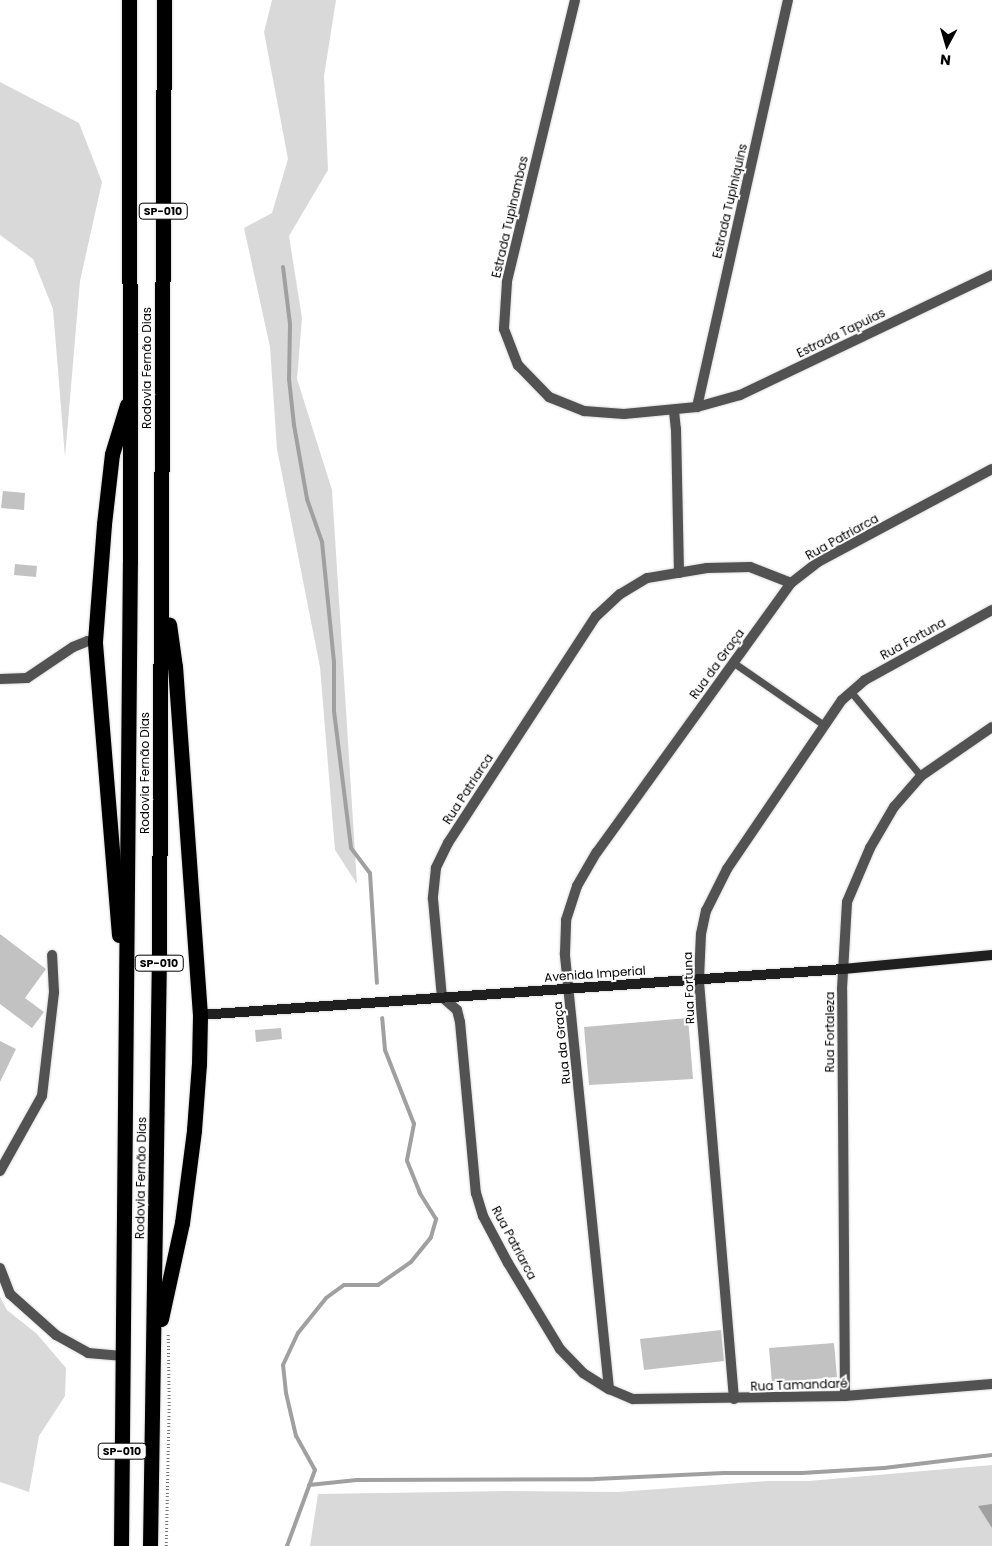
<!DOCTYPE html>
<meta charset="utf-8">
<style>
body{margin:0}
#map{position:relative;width:992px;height:1546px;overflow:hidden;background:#fff;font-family:Poppins,sans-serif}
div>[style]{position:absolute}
.green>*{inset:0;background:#d9d9d9}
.water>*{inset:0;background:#a0a0a0}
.stream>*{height:4px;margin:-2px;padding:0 2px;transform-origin:2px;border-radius:2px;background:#a0a0a0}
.building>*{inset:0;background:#c2c2c2}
.path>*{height:2.5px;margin-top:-1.25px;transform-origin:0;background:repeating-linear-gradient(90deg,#747474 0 1px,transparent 0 3.5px)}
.roads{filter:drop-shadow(0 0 1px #dbdbdb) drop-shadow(0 0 1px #dbdbdb)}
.service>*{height:7px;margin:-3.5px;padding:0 3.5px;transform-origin:3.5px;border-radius:3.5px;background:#525252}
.minor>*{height:10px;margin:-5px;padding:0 5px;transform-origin:5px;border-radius:5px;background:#525252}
.secondary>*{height:10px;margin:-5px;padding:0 5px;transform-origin:5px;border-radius:5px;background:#1f1f1f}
.motorway>*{height:15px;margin:-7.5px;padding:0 7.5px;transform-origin:7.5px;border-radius:7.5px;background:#000}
span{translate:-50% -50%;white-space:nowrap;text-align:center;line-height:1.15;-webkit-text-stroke:4px #fff;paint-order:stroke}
.shield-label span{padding:1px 4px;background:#fff;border:1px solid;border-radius:4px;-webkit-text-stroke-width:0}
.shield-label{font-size:11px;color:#000;font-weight:700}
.street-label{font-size:12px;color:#000}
.north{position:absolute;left:922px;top:20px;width:50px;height:50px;-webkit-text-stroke:4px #fff;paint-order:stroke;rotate:186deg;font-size:14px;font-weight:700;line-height:20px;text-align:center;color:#000}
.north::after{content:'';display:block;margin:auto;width:18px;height:22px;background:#000;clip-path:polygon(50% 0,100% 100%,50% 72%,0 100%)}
</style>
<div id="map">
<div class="green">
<div style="clip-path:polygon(272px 0,336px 0,324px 76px,328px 170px,289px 236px,302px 318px,297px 379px,332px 490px,357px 884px,335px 850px,320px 667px,277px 449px,270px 347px,244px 228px,272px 213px,288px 159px,264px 32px)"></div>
<div style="clip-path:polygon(0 82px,79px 123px,102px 182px,80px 281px,65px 457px,53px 309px,33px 259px,0 235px)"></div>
<div style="clip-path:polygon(0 1297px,7px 1310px,37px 1334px,66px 1368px,65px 1396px,39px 1436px,29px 1492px,0 1482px)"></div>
<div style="clip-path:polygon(992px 1465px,992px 1546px,310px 1546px,318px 1494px,508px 1491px,618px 1492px,768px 1481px,809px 1481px)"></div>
</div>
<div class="water">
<div style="clip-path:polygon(992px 1504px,992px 1528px,978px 1506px)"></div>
</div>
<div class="stream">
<div style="left:283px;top:267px;width:57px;rotate:83deg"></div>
<div style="left:290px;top:324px;width:55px;rotate:91deg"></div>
<div style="left:289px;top:379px;width:46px;rotate:83.8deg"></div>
<div style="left:294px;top:425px;width:75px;rotate:80deg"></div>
<div style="left:307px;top:499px;width:46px;rotate:70.8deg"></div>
<div style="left:322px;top:542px;width:122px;rotate:84.3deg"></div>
<div style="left:334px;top:663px;width:48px;rotate:90deg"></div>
<div style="left:334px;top:711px;width:138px;rotate:82.9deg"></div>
<div style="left:351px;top:848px;width:31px;rotate:53deg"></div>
<div style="left:370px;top:873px;width:110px;rotate:86.4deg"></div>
<div style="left:309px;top:1485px;width:48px;rotate:-5.9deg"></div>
<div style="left:357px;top:1480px;width:238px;rotate:-0.2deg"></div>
<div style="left:595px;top:1479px;width:129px;rotate:-2.7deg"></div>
<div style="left:724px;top:1473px;width:78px"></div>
<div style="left:802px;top:1473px;width:82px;rotate:-3.5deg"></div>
<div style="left:884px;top:1468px;width:109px;rotate:-6.9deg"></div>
<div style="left:287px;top:1546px;width:81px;rotate:-69.8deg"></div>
<div style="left:315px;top:1470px;width:39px;rotate:-119deg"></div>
<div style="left:296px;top:1436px;width:44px;rotate:-103.1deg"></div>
<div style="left:286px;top:1393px;width:28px;rotate:-96deg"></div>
<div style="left:283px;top:1365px;width:35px;rotate:-65deg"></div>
<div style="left:298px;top:1333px;width:45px;rotate:-51.3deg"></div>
<div style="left:326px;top:1298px;width:22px;rotate:-36deg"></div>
<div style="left:344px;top:1285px;width:34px"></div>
<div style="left:378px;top:1285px;width:40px;rotate:-34.9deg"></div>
<div style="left:411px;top:1262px;width:32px;rotate:-51deg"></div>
<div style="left:431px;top:1237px;width:19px;rotate:-74deg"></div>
<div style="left:436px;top:1219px;width:31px;rotate:-122deg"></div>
<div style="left:420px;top:1193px;width:35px;rotate:-112deg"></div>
<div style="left:407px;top:1160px;width:37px;rotate:-79deg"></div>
<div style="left:414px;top:1124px;width:79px;rotate:-111.4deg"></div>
<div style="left:385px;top:1050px;width:32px;rotate:-95deg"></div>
</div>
<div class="building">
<div style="clip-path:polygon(3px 491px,25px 493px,24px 510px,1px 508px)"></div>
<div style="clip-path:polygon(15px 564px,37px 566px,36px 577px,14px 575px)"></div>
<div style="clip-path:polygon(0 934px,46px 969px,25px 998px,44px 1012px,32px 1028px,0 1004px)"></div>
<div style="clip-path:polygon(688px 1018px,693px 1079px,589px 1085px,584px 1027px)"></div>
<div style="clip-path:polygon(281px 1028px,282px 1039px,256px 1042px,255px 1030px)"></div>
<div style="clip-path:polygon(0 1041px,16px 1049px,0 1082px)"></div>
<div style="clip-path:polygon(721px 1330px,724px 1361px,644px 1370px,640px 1339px)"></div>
<div style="clip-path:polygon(834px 1343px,837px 1377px,772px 1383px,769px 1348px)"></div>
</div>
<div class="path">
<div style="left:166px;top:1546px;width:140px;rotate:-88.8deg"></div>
<div style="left:169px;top:1406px;width:73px;rotate:-90.8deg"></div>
</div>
<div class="roads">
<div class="service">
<div style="left:734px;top:663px;width:109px;rotate:34.6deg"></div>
<div style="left:851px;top:692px;width:109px;rotate:50.2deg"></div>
</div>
<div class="minor">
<div style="left:575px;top:0;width:290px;rotate:103.6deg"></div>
<div style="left:507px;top:282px;width:47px;rotate:93.7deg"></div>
<div style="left:504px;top:329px;width:39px;rotate:69deg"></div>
<div style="left:518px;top:365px;width:45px;rotate:45.9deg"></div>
<div style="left:549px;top:397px;width:38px;rotate:22deg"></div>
<div style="left:584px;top:411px;width:40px;rotate:4.3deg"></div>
<div style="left:624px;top:414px;width:73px;rotate:-5.5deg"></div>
<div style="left:697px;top:407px;width:45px;rotate:-15.6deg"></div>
<div style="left:740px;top:395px;width:279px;rotate:-25.5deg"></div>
<div style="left:697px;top:407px;width:417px;rotate:-77.4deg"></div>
<div style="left:674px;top:411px;width:18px;rotate:84deg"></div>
<div style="left:676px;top:429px;width:144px;rotate:88.8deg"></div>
<div style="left:992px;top:469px;width:197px;rotate:151.9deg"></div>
<div style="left:818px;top:562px;width:34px;rotate:142deg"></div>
<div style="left:791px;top:583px;width:44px;rotate:-158.7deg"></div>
<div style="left:750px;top:567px;width:43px;rotate:178.7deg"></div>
<div style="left:707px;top:568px;width:61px;rotate:170.5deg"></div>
<div style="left:647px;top:578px;width:31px;rotate:149deg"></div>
<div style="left:620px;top:594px;width:33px;rotate:137deg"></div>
<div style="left:596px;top:616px;width:271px;rotate:123.1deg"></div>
<div style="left:448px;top:843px;width:28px;rotate:116deg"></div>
<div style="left:436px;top:868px;width:31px;rotate:96deg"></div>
<div style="left:433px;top:899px;width:98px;rotate:84.8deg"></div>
<div style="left:442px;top:997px;width:20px;rotate:41deg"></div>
<div style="left:457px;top:1010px;width:12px;rotate:76deg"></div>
<div style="left:460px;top:1022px;width:172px;rotate:84.7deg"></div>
<div style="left:476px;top:1193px;width:24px;rotate:73deg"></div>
<div style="left:483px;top:1216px;width:53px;rotate:62deg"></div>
<div style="left:508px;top:1263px;width:100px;rotate:58.8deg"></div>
<div style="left:560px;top:1349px;width:33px;rotate:46deg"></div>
<div style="left:583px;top:1373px;width:31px;rotate:32deg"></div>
<div style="left:609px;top:1389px;width:26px;rotate:23deg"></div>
<div style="left:633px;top:1399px;width:212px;rotate:-0.8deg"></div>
<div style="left:845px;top:1396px;width:147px;rotate:-4.7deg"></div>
<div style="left:0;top:679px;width:27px;rotate:-2deg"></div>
<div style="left:27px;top:678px;width:55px;rotate:-34deg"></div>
<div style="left:73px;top:647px;width:16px;rotate:-22deg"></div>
<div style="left:88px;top:641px;width:7px"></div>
<div style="left:0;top:1171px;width:86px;rotate:-60.8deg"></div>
<div style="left:42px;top:1096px;width:105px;rotate:-83.4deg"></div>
<div style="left:54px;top:992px;width:37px;rotate:-93deg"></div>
<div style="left:0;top:1268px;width:28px;rotate:69deg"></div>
<div style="left:10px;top:1294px;width:62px;rotate:41.7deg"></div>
<div style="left:56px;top:1335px;width:37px;rotate:29deg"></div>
<div style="left:88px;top:1353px;width:36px;rotate:5deg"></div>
<div style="left:609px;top:1389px;width:438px;rotate:-95.8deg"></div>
<div style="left:565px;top:953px;width:33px;rotate:-88deg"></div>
<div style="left:566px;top:920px;width:36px;rotate:-72deg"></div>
<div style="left:577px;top:886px;width:39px;rotate:-60deg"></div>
<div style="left:597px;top:852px;width:332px;rotate:-54.2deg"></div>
<div style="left:845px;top:1396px;width:407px;rotate:-90.4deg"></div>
<div style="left:842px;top:989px;width:87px;rotate:-86.7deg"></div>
<div style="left:847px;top:902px;width:59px;rotate:-66.9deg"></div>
<div style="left:870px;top:848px;width:48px;rotate:-59.7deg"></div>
<div style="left:894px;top:807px;width:41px;rotate:-48.9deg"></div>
<div style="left:921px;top:776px;width:86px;rotate:-34.6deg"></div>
<div style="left:734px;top:1399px;width:421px;rotate:-94.8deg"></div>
<div style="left:699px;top:979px;width:45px;rotate:-87.5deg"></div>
<div style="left:701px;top:934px;width:24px;rotate:-78deg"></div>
<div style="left:706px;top:911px;width:47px;rotate:-63.4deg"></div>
<div style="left:727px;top:869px;width:204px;rotate:-55.8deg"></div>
<div style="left:842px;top:700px;width:30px;rotate:-41deg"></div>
<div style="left:865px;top:680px;width:145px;rotate:-28.9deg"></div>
</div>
<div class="secondary">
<div style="left:200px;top:1015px;width:645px;rotate:-4.09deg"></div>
<div style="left:843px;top:969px;width:150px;rotate:-5.4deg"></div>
</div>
<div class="motorway">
<div style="left:119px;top:935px;width:295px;rotate:-94.7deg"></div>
<div style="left:95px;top:641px;width:117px;rotate:-85.6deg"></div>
<div style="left:104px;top:524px;width:70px;rotate:-83.5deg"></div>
<div style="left:112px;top:454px;width:51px;rotate:-73deg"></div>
<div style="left:161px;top:1319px;width:98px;rotate:-77.7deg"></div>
<div style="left:182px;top:1223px;width:94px;rotate:-82.6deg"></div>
<div style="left:194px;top:1130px;width:66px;rotate:-85.7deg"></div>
<div style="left:199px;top:1064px;width:49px;rotate:-88.8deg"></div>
<div style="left:200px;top:1015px;width:349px;rotate:-94.1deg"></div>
<div style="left:175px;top:667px;width:43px;rotate:-97.9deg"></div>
<div style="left:121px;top:1546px;width:984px;rotate:-89.48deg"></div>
<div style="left:130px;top:562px;width:562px;rotate:-90.1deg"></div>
<div style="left:150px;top:1546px;width:592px;rotate:-89.13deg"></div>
<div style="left:159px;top:954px;width:954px;rotate:-89.7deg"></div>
</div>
</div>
<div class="shield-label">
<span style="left:163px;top:211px">SP-010</span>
<span style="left:159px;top:963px">SP-010</span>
<span style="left:122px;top:1451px">SP-010</span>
</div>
<div class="street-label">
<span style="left:730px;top:201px;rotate:-77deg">Estrada Tupiniquins</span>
<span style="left:510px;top:217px;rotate:-77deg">Estrada Tupinambas</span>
<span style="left:841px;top:333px;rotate:-26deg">Estrada Tapuias</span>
<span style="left:147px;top:368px;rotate:-90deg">Rodovia Fernão Dias</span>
<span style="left:842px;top:537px;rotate:-29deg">Rua Patriarca</span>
<span style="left:913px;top:639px;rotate:-29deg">Rua Fortuna</span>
<span style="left:717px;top:664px;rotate:-54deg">Rua da Graça</span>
<span style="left:145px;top:773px;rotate:-90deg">Rodovia Fernão Dias</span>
<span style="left:468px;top:789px;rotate:-57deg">Rua Patriarca</span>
<span style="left:595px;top:974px;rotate:-4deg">Avenida Imperial</span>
<span style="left:689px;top:988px;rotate:-92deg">Rua Fortuna</span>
<span style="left:830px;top:1032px;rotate:-90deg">Rua Fortaleza</span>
<span style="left:562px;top:1043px;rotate:-96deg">Rua da Graça</span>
<span style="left:141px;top:1178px;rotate:-89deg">Rodovia Fernão Dias</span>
<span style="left:514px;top:1243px;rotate:62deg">Rua Patriarca</span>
<span style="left:799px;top:1385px;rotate:-2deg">Rua Tamandaré</span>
</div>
<div class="north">N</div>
</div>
